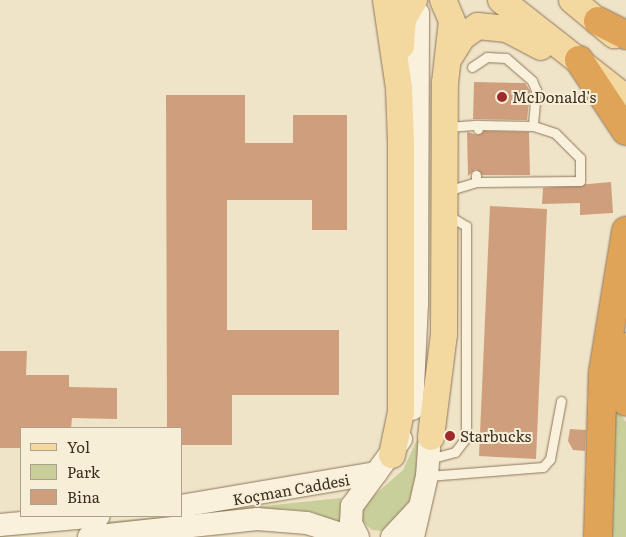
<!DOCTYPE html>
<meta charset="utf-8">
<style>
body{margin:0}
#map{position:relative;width:626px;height:537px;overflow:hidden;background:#f0e4c8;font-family:Literata,serif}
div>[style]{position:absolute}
.green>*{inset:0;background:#c9cf9b}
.building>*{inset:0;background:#cf9f7d}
.roads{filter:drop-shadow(0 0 1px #8d765c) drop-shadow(0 0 1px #8d765c)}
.service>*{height:9px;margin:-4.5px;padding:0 4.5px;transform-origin:4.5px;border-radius:4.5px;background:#faf1dc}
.secondary>*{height:22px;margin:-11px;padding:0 11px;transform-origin:11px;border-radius:11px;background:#faf1dc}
.primary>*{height:26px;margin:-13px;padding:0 13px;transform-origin:13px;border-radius:13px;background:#f3d9a0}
.motorway>*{height:28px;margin:-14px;padding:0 14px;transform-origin:14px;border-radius:14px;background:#e0a458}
.dots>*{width:14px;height:14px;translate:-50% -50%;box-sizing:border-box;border:2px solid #f7eed8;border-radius:50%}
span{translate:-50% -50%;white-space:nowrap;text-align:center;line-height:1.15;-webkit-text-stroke:4px #f7eed8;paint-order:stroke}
.poi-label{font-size:15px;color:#3d2e20}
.left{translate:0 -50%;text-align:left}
.street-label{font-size:15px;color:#3d2e20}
.legend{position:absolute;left:20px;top:427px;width:162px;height:90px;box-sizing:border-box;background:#f7eed8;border:1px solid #ada18e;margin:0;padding:6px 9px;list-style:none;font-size:15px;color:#3d2e20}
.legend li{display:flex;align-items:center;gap:10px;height:25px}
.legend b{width:25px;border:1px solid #ada18e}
</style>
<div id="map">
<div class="green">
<div style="clip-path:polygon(611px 401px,626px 422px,626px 537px,608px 537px)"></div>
<div style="clip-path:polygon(422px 429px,413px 496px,393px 523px,382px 531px,372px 530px,360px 519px,362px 506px,403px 470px)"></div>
<div style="clip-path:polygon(341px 498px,340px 524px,313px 512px,284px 509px,0 537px,0 533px)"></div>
</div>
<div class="building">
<div style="clip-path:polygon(474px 82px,525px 83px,530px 91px,527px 120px,473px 119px)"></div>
<div style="clip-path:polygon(166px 95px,245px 95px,245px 143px,293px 143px,293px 115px,347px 115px,347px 230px,312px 230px,312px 200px,227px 200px,227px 330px,339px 330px,339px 395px,232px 395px,232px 445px,181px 445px,181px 428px,167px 428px)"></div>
<div style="clip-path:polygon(484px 131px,529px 132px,530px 175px,482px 175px,476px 169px,468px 176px,467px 132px,478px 135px)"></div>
<div style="clip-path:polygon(611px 182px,613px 213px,580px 215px,580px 203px,542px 204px,543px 188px)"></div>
<div style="clip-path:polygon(490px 206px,547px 209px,536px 459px,479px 456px)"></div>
<div style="clip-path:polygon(0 351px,27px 351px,26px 375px,69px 375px,69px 387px,117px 388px,117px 419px,72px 418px,71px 428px,21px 428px,21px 448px,0 448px)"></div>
<div style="clip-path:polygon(570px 429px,586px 430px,585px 451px,573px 450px,568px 441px)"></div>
</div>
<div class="roads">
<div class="service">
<div style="left:472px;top:67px;width:18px;rotate:-34deg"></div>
<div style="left:487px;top:57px;width:19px;rotate:3deg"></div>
<div style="left:506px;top:58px;width:35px;rotate:41deg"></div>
<div style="left:532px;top:81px;width:10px;rotate:66deg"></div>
<div style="left:536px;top:90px;width:36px;rotate:95deg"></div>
<div style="left:447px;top:127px;width:31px;rotate:-4deg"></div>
<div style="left:478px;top:125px;width:4px;rotate:90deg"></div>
<div style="left:476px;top:182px;width:104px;rotate:-0.6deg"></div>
<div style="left:580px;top:181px;width:23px;rotate:-90deg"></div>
<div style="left:580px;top:158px;width:35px;rotate:-135deg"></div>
<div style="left:555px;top:133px;width:23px;rotate:-162deg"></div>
<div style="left:533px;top:126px;width:55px;rotate:-179deg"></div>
<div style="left:447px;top:191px;width:30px;rotate:-17deg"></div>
<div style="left:476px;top:182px;width:7px;rotate:-90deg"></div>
<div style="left:429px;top:459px;width:27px;rotate:-15deg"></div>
<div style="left:455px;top:452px;width:18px;rotate:-52deg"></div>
<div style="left:466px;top:438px;width:212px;rotate:-90deg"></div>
<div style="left:466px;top:226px;width:21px;rotate:-149deg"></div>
<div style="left:428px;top:476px;width:115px;rotate:-4.5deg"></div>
<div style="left:543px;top:467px;width:11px;rotate:-49deg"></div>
<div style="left:550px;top:459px;width:59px;rotate:-79.3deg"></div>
</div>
<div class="secondary">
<div style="left:412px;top:409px;width:105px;rotate:-87.3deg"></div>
<div style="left:417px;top:304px;width:291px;rotate:-89.8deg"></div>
<div style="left:181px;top:506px;width:198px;rotate:-9.6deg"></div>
<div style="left:0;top:525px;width:99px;rotate:-5.2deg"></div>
<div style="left:89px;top:537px;width:169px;rotate:-6.1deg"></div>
<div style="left:257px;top:519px;width:50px;rotate:4.6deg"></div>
<div style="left:307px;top:523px;width:45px;rotate:18deg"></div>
<div style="left:358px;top:537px;width:16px;rotate:-117deg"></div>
<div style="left:351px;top:523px;width:17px;rotate:-87deg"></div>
<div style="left:352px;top:506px;width:83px;rotate:-53.8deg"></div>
<div style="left:392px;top:537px;width:37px;rotate:-47deg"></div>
<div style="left:413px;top:537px;width:63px;rotate:-77.1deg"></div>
<div style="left:427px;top:476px;width:56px;rotate:-85.9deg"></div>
</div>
<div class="primary">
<div style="left:386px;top:0;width:89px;rotate:81.6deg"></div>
<div style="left:399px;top:88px;width:54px;rotate:87.9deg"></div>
<div style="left:401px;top:142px;width:270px;rotate:90deg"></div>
<div style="left:401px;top:412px;width:44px;rotate:101.8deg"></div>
<div style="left:501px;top:0;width:159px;rotate:38.1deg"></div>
<div style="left:572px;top:0;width:55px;rotate:39.8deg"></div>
<div style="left:401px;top:46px;width:27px;rotate:-86deg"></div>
<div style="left:403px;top:19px;width:22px;rotate:-60deg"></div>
<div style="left:449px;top:58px;width:25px;rotate:-58deg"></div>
<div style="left:462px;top:37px;width:19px;rotate:-35deg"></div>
<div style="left:478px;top:26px;width:29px;rotate:6deg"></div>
<div style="left:507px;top:29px;width:38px;rotate:28deg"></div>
<div style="left:431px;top:437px;width:104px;rotate:-82.8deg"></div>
<div style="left:444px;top:334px;width:251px;rotate:-89.8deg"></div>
<div style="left:445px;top:83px;width:62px;rotate:-83.6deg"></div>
<div style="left:452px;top:21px;width:23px;rotate:-113deg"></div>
</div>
<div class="motorway">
<div style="left:598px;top:21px;width:31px;rotate:27deg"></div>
<div style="left:579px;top:60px;width:85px;rotate:56.5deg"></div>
<div style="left:624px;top:347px;width:34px;rotate:93deg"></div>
<div style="left:622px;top:381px;width:21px;rotate:79deg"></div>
<div style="left:598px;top:537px;width:165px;rotate:-88.3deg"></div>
<div style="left:603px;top:372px;width:143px;rotate:-80.7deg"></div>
</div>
</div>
<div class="dots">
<div style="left:502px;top:97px;background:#9e2a2b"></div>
<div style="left:450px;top:436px;background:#9e2a2b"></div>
</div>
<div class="poi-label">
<span class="left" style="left:512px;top:97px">McDonald's</span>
<span class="left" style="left:460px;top:436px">Starbucks</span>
</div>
<div class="street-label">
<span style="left:291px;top:489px;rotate:-10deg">Koçman Caddesi</span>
</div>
<ul class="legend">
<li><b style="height:6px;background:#f3d9a0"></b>Yol</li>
<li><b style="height:14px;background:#c9cf9b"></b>Park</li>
<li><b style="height:14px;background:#cf9f7d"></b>Bina</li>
</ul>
</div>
